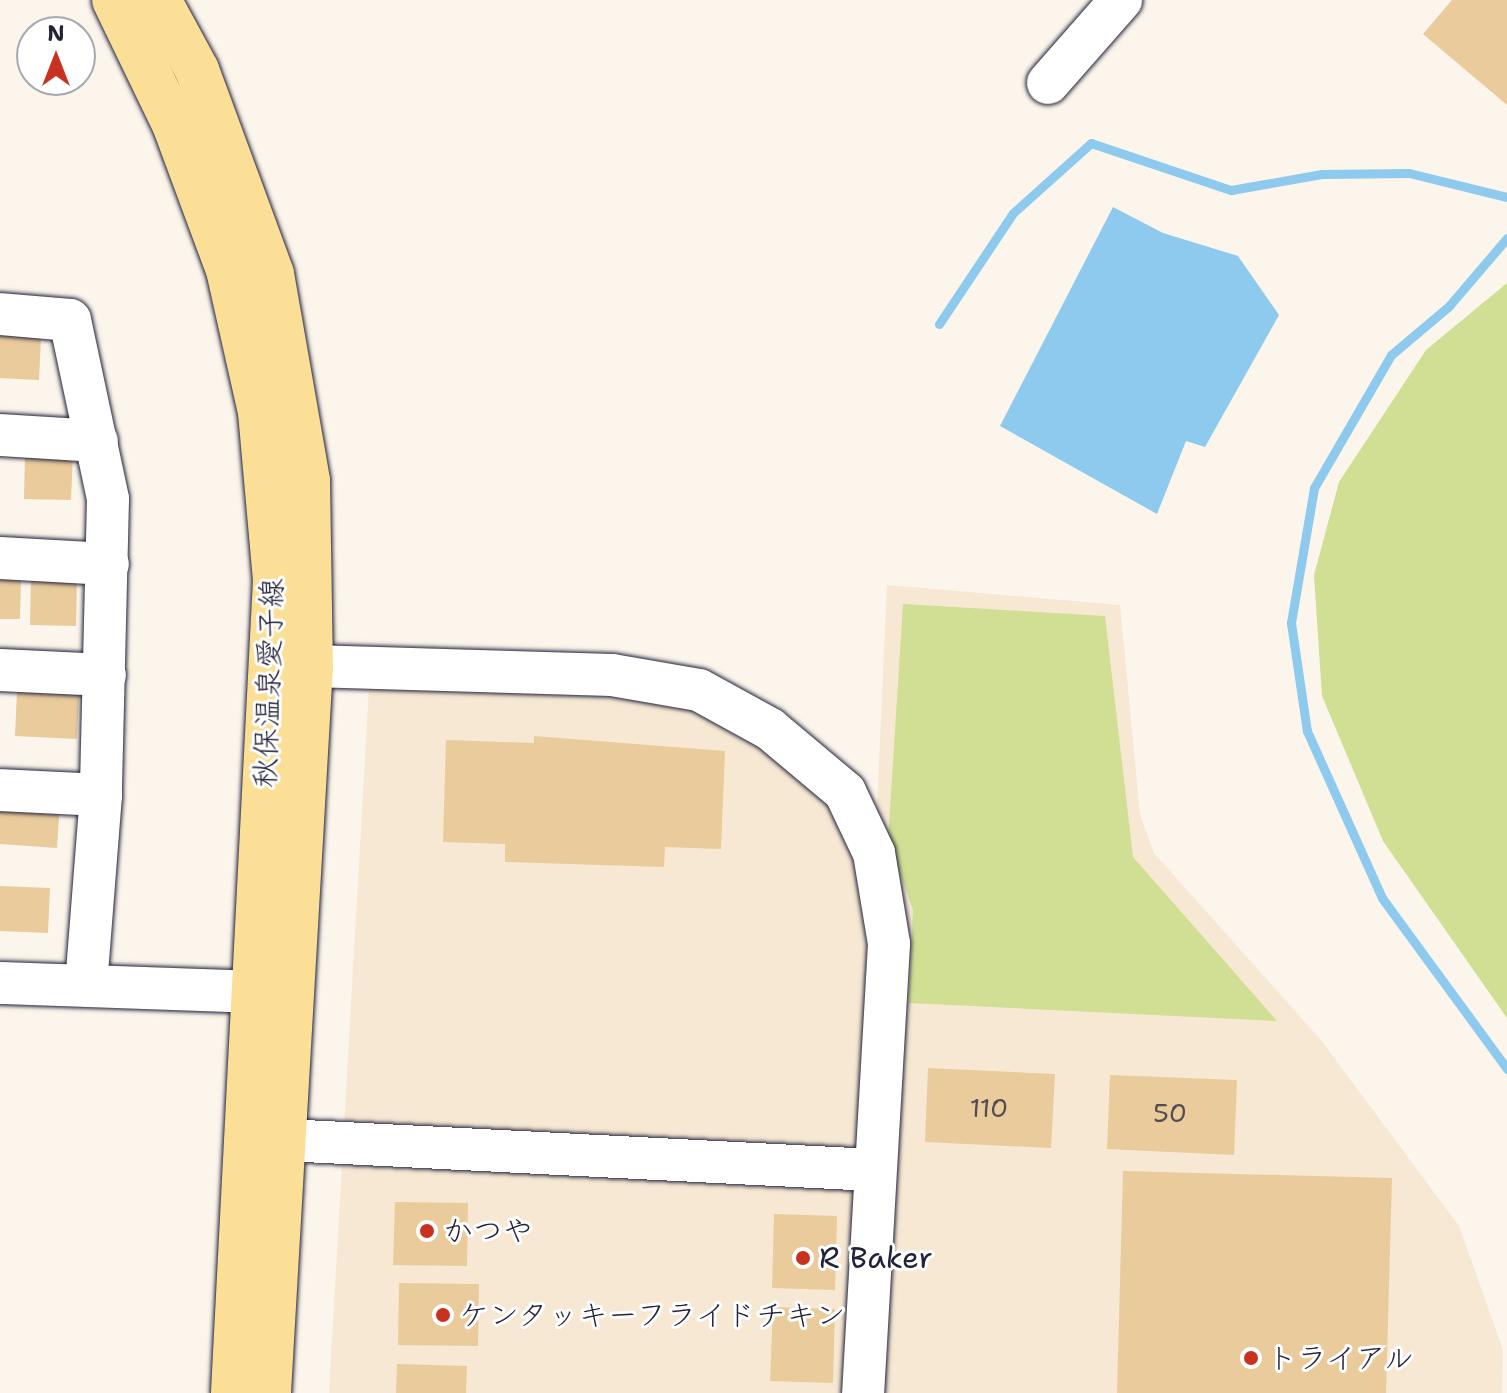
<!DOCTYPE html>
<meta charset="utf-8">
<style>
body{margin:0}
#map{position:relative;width:1507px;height:1393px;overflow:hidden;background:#fbf5eb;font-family:"Shantell Sans","Klee One",sans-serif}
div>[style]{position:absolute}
.built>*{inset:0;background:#f6e8d3}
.green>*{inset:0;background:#d0df93}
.water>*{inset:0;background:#8ec9ee}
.stream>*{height:9px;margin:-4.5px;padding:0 4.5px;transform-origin:4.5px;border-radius:4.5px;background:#8ec9ee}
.building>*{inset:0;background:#e9cb9c}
.roads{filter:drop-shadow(0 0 2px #22223b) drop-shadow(0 0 2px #22223b)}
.minor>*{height:42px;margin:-21px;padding:0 21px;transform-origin:21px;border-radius:21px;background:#fff}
.major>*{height:44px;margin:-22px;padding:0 22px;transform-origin:22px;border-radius:22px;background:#fbdf96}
.dots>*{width:22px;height:22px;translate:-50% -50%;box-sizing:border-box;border:4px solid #fff;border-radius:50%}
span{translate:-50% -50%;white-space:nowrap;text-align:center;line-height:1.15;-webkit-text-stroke:6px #fff;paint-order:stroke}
.number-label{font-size:26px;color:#544c53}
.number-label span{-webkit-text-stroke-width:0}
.street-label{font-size:30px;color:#22223b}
.poi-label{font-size:30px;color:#22223b}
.left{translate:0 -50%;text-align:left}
.north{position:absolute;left:16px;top:16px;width:80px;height:80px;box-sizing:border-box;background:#fff;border:2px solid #a7a7b1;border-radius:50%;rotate:0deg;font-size:22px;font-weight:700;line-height:32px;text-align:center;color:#22223b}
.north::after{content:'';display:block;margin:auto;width:28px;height:36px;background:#c8321e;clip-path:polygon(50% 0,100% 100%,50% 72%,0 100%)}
</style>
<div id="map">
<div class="built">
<div style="clip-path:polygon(887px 585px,1120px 605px,1140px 815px,1154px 853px,1320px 1039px,1459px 1226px,1503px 1350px,1502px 1393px,329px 1393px,370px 670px,699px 690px,876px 832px)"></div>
</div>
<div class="green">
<div style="clip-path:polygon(1507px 283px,1507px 1018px,1383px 841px,1322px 696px,1314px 575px,1339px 482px,1426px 350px)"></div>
<div style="clip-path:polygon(903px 604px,1105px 616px,1133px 857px,1277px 1021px,909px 1003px,913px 910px,888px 840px)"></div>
</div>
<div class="water">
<div style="clip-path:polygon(1113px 207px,1163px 233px,1238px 256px,1279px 315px,1205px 447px,1186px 441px,1157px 514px,1000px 426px)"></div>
</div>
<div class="stream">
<div style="left:1507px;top:238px;width:89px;rotate:130.5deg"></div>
<div style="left:1449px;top:306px;width:76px;rotate:139.8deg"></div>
<div style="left:1391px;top:355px;width:154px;rotate:120.1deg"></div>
<div style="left:1314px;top:488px;width:137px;rotate:99.7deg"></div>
<div style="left:1291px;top:623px;width:109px;rotate:81.6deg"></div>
<div style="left:1307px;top:731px;width:183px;rotate:65.8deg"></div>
<div style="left:1382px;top:898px;width:212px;rotate:53.8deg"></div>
<div style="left:939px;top:324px;width:133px;rotate:-56.3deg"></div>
<div style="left:1013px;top:213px;width:105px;rotate:-41.9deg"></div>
<div style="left:1091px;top:143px;width:148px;rotate:18.6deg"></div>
<div style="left:1231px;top:190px;width:92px;rotate:-10deg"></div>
<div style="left:1322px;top:174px;width:87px;rotate:-0.7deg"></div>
<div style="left:1409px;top:173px;width:101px;rotate:13.8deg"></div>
</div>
<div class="building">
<div style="clip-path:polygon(1452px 0,1507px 0,1507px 105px,1423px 34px)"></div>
<div style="clip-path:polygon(0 335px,41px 337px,39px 380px,0 378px)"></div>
<div style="clip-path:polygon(25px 453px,73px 454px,71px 500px,24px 499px)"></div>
<div style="clip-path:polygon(0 577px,21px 577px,20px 619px,0 619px)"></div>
<div style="clip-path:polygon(31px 577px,77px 578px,76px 626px,30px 625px)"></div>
<div style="clip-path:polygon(17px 692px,79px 695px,77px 739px,15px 736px)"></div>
<div style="clip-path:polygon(534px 736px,725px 751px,721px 849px,665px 847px,664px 867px,505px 862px,505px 844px,443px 842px,446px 740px,534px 743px)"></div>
<div style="clip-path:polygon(0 799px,60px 802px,57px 848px,0 844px)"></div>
<div style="clip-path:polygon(0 886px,50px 888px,48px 933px,0 931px)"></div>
<div style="clip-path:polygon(928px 1068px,1055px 1074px,1051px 1148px,925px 1142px)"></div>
<div style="clip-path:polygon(1110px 1075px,1237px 1080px,1234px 1155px,1107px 1149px)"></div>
<div style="clip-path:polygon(1123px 1171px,1392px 1178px,1386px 1393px,1117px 1393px)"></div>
<div style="clip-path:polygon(395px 1202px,468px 1203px,467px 1266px,393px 1265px)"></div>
<div style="clip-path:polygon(774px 1214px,837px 1216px,835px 1290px,772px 1288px)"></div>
<div style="clip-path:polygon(399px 1283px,479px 1284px,478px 1346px,398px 1345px)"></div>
<div style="clip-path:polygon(773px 1307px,835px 1309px,833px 1383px,770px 1381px)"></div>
<div style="clip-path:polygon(397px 1364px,467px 1366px,466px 1393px,396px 1393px)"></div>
</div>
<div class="roads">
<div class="minor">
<div style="left:1048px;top:83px;width:111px;rotate:-48.7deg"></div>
<div style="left:0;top:314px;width:70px;rotate:4.9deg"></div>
<div style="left:70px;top:320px;width:183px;rotate:78deg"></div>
<div style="left:108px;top:499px;width:296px;rotate:91.4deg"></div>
<div style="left:101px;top:795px;width:191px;rotate:94.5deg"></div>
<div style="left:0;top:435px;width:97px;rotate:3.5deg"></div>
<div style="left:0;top:558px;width:108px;rotate:3.2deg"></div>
<div style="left:311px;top:666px;width:301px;rotate:1.7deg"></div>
<div style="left:612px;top:675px;width:88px;rotate:9.8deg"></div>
<div style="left:699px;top:690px;width:81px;rotate:28.8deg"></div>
<div style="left:770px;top:729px;width:98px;rotate:40deg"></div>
<div style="left:845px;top:792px;width:68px;rotate:64.6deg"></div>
<div style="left:874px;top:853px;width:92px;rotate:80.6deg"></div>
<div style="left:889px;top:944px;width:450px;rotate:93.3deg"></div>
<div style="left:0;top:670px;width:105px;rotate:2.7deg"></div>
<div style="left:0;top:790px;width:101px;rotate:2.8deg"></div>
<div style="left:0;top:983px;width:287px;rotate:2deg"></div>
<div style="left:285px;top:1140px;width:589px;rotate:2.92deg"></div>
</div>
<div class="major">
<div style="left:114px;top:0;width:138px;rotate:64.2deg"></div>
<div style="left:174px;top:124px;width:156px;rotate:69.7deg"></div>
<div style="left:228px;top:270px;width:146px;rotate:77.3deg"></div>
<div style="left:260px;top:412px;width:169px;rotate:84.9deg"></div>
<div style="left:275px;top:580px;width:814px;rotate:92.96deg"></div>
<div style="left:159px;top:0;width:80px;rotate:61.5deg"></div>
<div style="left:197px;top:70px;width:217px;rotate:69.8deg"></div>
<div style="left:272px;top:274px;width:210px;rotate:80.1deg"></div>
<div style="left:308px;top:481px;width:185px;rotate:89.1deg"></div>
<div style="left:311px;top:666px;width:728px;rotate:93.31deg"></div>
</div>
</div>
<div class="dots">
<div style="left:427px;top:1231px;background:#c8321e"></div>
<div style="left:803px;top:1258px;background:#c8321e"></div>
<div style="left:443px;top:1315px;background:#c8321e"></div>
<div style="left:1251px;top:1358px;background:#c8321e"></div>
</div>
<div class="number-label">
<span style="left:989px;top:1108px">110</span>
<span style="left:1170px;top:1113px">50</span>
</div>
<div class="street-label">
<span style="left:269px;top:683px;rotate:-88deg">秋保温泉愛子線</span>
</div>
<div class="poi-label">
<span class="left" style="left:443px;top:1231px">かつや</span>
<span class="left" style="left:819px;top:1258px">R Baker</span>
<span class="left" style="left:459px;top:1315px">ケンタッキーフライドチキン</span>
<span class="left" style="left:1267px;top:1358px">トライアル</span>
</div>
<div class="north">N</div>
</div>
